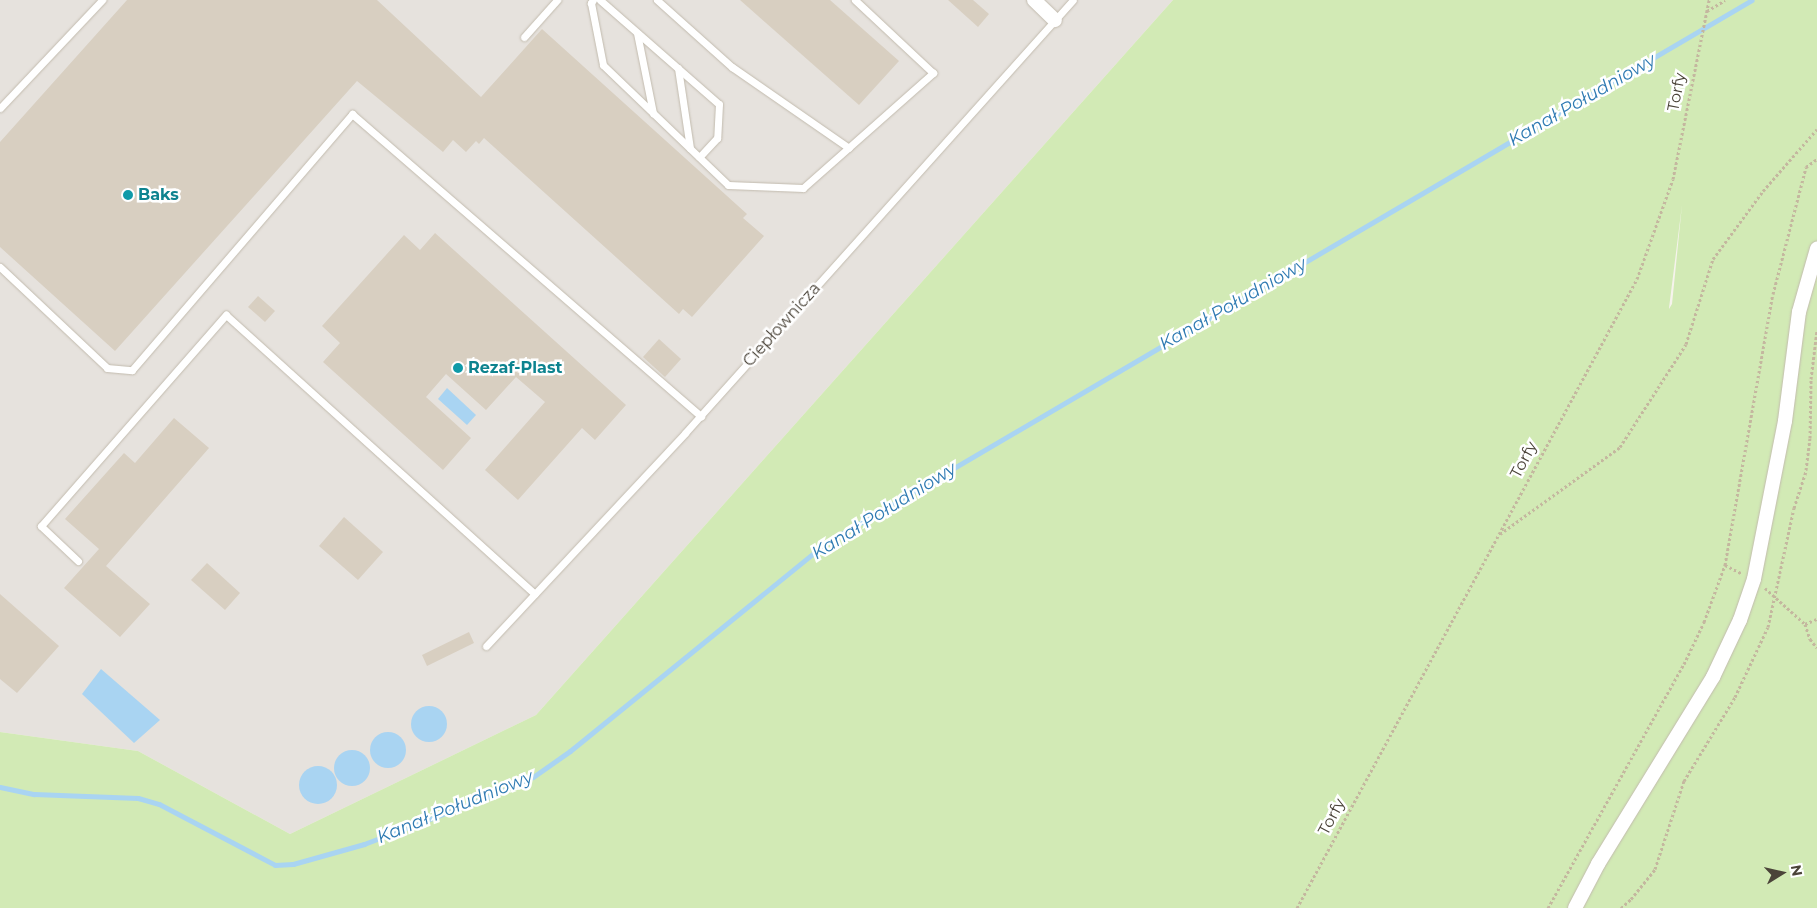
<!DOCTYPE html>
<meta charset="utf-8">
<style>
body{margin:0}
#map{position:relative;width:1817px;height:908px;overflow:hidden;background:#f6f3ec;font-family:Montserrat,sans-serif}
div>[style]{position:absolute}
.industrial>*{inset:0;background:#e6e2dd}
.green>*{inset:0;background:#d2eab5}
.water>*{inset:0;background:#a9d4f2}
.round{border-radius:50%}
.stream>*{height:5px;margin:-2.5px;padding:0 2.5px;transform-origin:2.5px;border-radius:2.5px;background:#a9d4f2}
.building>*{inset:0;background:#d8cfc1}
.path>*{height:3px;margin-top:-1.5px;transform-origin:0;background:repeating-linear-gradient(90deg,#c4b79f 0 2.5px,transparent 0 5px)}
.roads{filter:drop-shadow(0 0 1px #c2bbae) drop-shadow(0 0 1px #c2bbae)}
.lane>*{height:7px;margin:-3.5px;padding:0 3.5px;transform-origin:3.5px;border-radius:3.5px;background:#fff}
.street>*{height:14px;margin:-7px;padding:0 7px;transform-origin:7px;border-radius:7px;background:#fff}
.dots>*{width:14px;height:14px;translate:-50% -50%;box-sizing:border-box;border:2px solid #fff;border-radius:50%}
span{translate:-50% -50%;white-space:nowrap;text-align:center;line-height:1.15;-webkit-text-stroke:5px #fff;paint-order:stroke}
.street-label{font-size:16px;color:#4b4439}
.culture-label{font-size:16px;color:#0d838f;font-weight:700}
.left{translate:0 -50%;text-align:left}
.water-label{font-size:18px;color:#2e7ab2;font-style:italic}
.north{position:absolute;left:1757px;top:848px;width:50px;height:50px;-webkit-text-stroke:4px #fff;paint-order:stroke;rotate:80deg;font-size:14px;font-weight:700;line-height:20px;text-align:center;color:#4b4439}
.north::after{content:'';display:block;margin:auto;width:18px;height:22px;background:#4b4439;clip-path:polygon(50% 0,100% 100%,50% 72%,0 100%)}
</style>
<div id="map">
<div class="industrial">
<div style="clip-path:polygon(0 0,1173px 0,536px 715px,290px 834px,138px 751px,0 732px)"></div>
</div>
<div class="green">
<div style="clip-path:polygon(evenodd,1173px 0,1817px 0,1817px 908px,0 908px,0 732px,138px 751px,290px 834px,536px 715px,1173px 0,1682px 205px,1672px 304px,1669px 309px,1669px 308px,1682px 205px)"></div>
</div>
<div class="water">
<div style="clip-path:polygon(447px 388px,476px 415px,467px 425px,438px 399px)"></div>
<div style="clip-path:polygon(101px 669px,160px 720px,134px 743px,82px 694px)"></div>
<div class="round" style="left:411px;top:706px;width:36px;height:36px"></div>
<div class="round" style="left:370px;top:732px;width:36px;height:36px"></div>
<div class="round" style="left:334px;top:750px;width:36px;height:36px"></div>
<div class="round" style="left:299px;top:766px;width:38px;height:38px"></div>
</div>
<div class="stream">
<div style="left:0;top:787px;width:35px;rotate:12deg"></div>
<div style="left:34px;top:794px;width:104px;rotate:2.2deg"></div>
<div style="left:138px;top:798px;width:22px;rotate:16deg"></div>
<div style="left:159px;top:804px;width:131px;rotate:27.7deg"></div>
<div style="left:275px;top:865px;width:18px;rotate:-3deg"></div>
<div style="left:293px;top:864px;width:74px;rotate:-15.7deg"></div>
<div style="left:364px;top:844px;width:143px;rotate:-20.8deg"></div>
<div style="left:498px;top:793px;width:38px;rotate:-25deg"></div>
<div style="left:533px;top:777px;width:45px;rotate:-35.1deg"></div>
<div style="left:570px;top:751px;width:330px;rotate:-39.1deg"></div>
<div style="left:826px;top:543px;width:1073px;rotate:-30.39deg"></div>
</div>
<div class="building">
<div style="clip-path:polygon(127px 0,377px 0,481px 97px,542px 29px,747px 214px,743px 218px,764px 236px,692px 317px,683px 309px,679px 314px,484px 138px,479px 144px,476px 141px,466px 152px,453px 140px,443px 152px,357px 81px,115px 351px,0 247px,0 142px)"></div>
<div style="clip-path:polygon(740px 0,830px 0,899px 61px,859px 105px)"></div>
<div style="clip-path:polygon(948px 0,973px 0,989px 14px,978px 27px)"></div>
<div style="clip-path:polygon(435px 233px,626px 405px,595px 440px,582px 428px,518px 500px,485px 470px,545px 402px,516px 377px,486px 410px,446px 374px,426px 397px,471px 438px,443px 470px,323px 362px,340px 343px,322px 326px,404px 235px,420px 250px)"></div>
<div style="clip-path:polygon(258px 296px,275px 311px,265px 322px,248px 307px)"></div>
<div style="clip-path:polygon(659px 339px,681px 359px,665px 377px,643px 357px)"></div>
<div style="clip-path:polygon(174px 418px,209px 448px,106px 566px,150px 604px,120px 637px,64px 588px,99px 549px,65px 519px,124px 453px,135px 463px)"></div>
<div style="clip-path:polygon(344px 517px,383px 552px,358px 580px,319px 546px)"></div>
<div style="clip-path:polygon(207px 563px,240px 593px,225px 610px,191px 580px)"></div>
<div style="clip-path:polygon(0 594px,59px 646px,17px 693px,0 679px)"></div>
<div style="clip-path:polygon(469px 632px,474px 643px,427px 666px,422px 655px)"></div>
</div>
<div class="path">
<div style="left:1707px;top:11px;width:21px;rotate:-31deg"></div>
<div style="left:1500px;top:534px;width:148px;rotate:-35.9deg"></div>
<div style="left:1620px;top:447px;width:122px;rotate:-57.3deg"></div>
<div style="left:1686px;top:344px;width:89px;rotate:-72.4deg"></div>
<div style="left:1713px;top:259px;width:84px;rotate:-53.7deg"></div>
<div style="left:1763px;top:191px;width:82px;rotate:-48.9deg"></div>
<div style="left:1725px;top:565px;width:18px;rotate:27deg"></div>
<div style="left:1765px;top:588px;width:54px;rotate:42deg"></div>
<div style="left:1805px;top:624px;width:13px;rotate:-23deg"></div>
<div style="left:1805px;top:624px;width:16px;rotate:72deg"></div>
<div style="left:1810px;top:639px;width:11px;rotate:52deg"></div>
<div style="left:1297px;top:908px;width:715px;rotate:-61.61deg"></div>
<div style="left:1637px;top:279px;width:106px;rotate:-70.2deg"></div>
<div style="left:1673px;top:179px;width:183px;rotate:-78.6deg"></div>
<div style="left:1548px;top:908px;width:279px;rotate:-60.9deg"></div>
<div style="left:1684px;top:664px;width:47px;rotate:-64.5deg"></div>
<div style="left:1704px;top:622px;width:61px;rotate:-69.8deg"></div>
<div style="left:1725px;top:565px;width:275px;rotate:-80deg"></div>
<div style="left:1773px;top:294px;width:131px;rotate:-75.4deg"></div>
<div style="left:1806px;top:167px;width:14px;rotate:-36deg"></div>
<div style="left:1621px;top:908px;width:13px;rotate:-42deg"></div>
<div style="left:1631px;top:899px;width:38px;rotate:-51deg"></div>
<div style="left:1655px;top:869px;width:93px;rotate:-71.8deg"></div>
<div style="left:1684px;top:781px;width:98px;rotate:-58.7deg"></div>
<div style="left:1735px;top:697px;width:77px;rotate:-64.8deg"></div>
<div style="left:1768px;top:627px;width:122px;rotate:-77.7deg"></div>
<div style="left:1794px;top:508px;width:40px;rotate:-72deg"></div>
<div style="left:1806px;top:470px;width:32px;rotate:-83deg"></div>
<div style="left:1810px;top:438px;width:59px;rotate:-89deg"></div>
<div style="left:1811px;top:379px;width:49px;rotate:-83deg"></div>
</div>
<div class="roads">
<div class="lane">
<div style="left:593px;top:0;width:4px;rotate:124deg"></div>
<div style="left:591px;top:3px;width:63px;rotate:79deg"></div>
<div style="left:603px;top:65px;width:173px;rotate:43.8deg"></div>
<div style="left:728px;top:185px;width:75px;rotate:2.3deg"></div>
<div style="left:803px;top:188px;width:174px;rotate:-41.5deg"></div>
<div style="left:933px;top:73px;width:107px;rotate:-136.9deg"></div>
<div style="left:600px;top:0;width:158px;rotate:41.2deg"></div>
<div style="left:719px;top:104px;width:34px;rotate:93deg"></div>
<div style="left:717px;top:138px;width:26px;rotate:133deg"></div>
<div style="left:657px;top:0;width:101px;rotate:41.8deg"></div>
<div style="left:732px;top:67px;width:142px;rotate:34.7deg"></div>
<div style="left:637px;top:33px;width:82px;rotate:78.7deg"></div>
<div style="left:524px;top:37px;width:50px;rotate:-48.3deg"></div>
<div style="left:678px;top:68px;width:81px;rotate:81.5deg"></div>
<div style="left:0;top:108px;width:149px;rotate:-46.6deg"></div>
<div style="left:0;top:267px;width:147px;rotate:43.3deg"></div>
<div style="left:107px;top:368px;width:25px;rotate:5deg"></div>
<div style="left:132px;top:370px;width:338px;rotate:-49.3deg"></div>
<div style="left:352px;top:114px;width:462px;rotate:40.9deg"></div>
<div style="left:78px;top:561px;width:51px;rotate:-136.6deg"></div>
<div style="left:41px;top:526px;width:281px;rotate:-48.8deg"></div>
<div style="left:226px;top:315px;width:416px;rotate:42.1deg"></div>
<div style="left:486px;top:646px;width:291px;rotate:-46.9deg"></div>
<div style="left:685px;top:433px;width:581px;rotate:-48.14deg"></div>
</div>
<div class="street">
<div style="left:1034px;top:0;width:29px;rotate:44deg"></div>
<div style="left:1575px;top:908px;width:50px;rotate:-62.4deg"></div>
<div style="left:1598px;top:864px;width:220px;rotate:-58.4deg"></div>
<div style="left:1713px;top:677px;width:63px;rotate:-64.7deg"></div>
<div style="left:1740px;top:620px;width:43px;rotate:-71.1deg"></div>
<div style="left:1754px;top:579px;width:161px;rotate:-78.9deg"></div>
<div style="left:1785px;top:421px;width:110px;rotate:-82.7deg"></div>
<div style="left:1799px;top:312px;width:66px;rotate:-74.1deg"></div>
</div>
</div>
<div class="dots">
<div style="left:128px;top:195px;background:#0f9aa8"></div>
<div style="left:458px;top:368px;background:#0f9aa8"></div>
</div>
<div class="street-label">
<span style="left:1677px;top:92px;rotate:-79deg">Torfy</span>
<span style="left:782px;top:325px;rotate:-48deg">Ciepłownicza</span>
<span style="left:1524px;top:460px;rotate:-62deg">Torfy</span>
<span style="left:1332px;top:817px;rotate:-62deg">Torfy</span>
</div>
<div class="culture-label">
<span class="left" style="left:138px;top:195px">Baks</span>
<span class="left" style="left:468px;top:368px">Rezaf-Plast</span>
</div>
<div class="water-label">
<span style="left:1582px;top:100px;rotate:-30deg">Kanał Południowy</span>
<span style="left:1233px;top:304px;rotate:-30deg">Kanał Południowy</span>
<span style="left:884px;top:511px;rotate:-32deg">Kanał Południowy</span>
<span style="left:455px;top:807px;rotate:-22deg">Kanał Południowy</span>
</div>
<div class="north">N</div>
</div>
